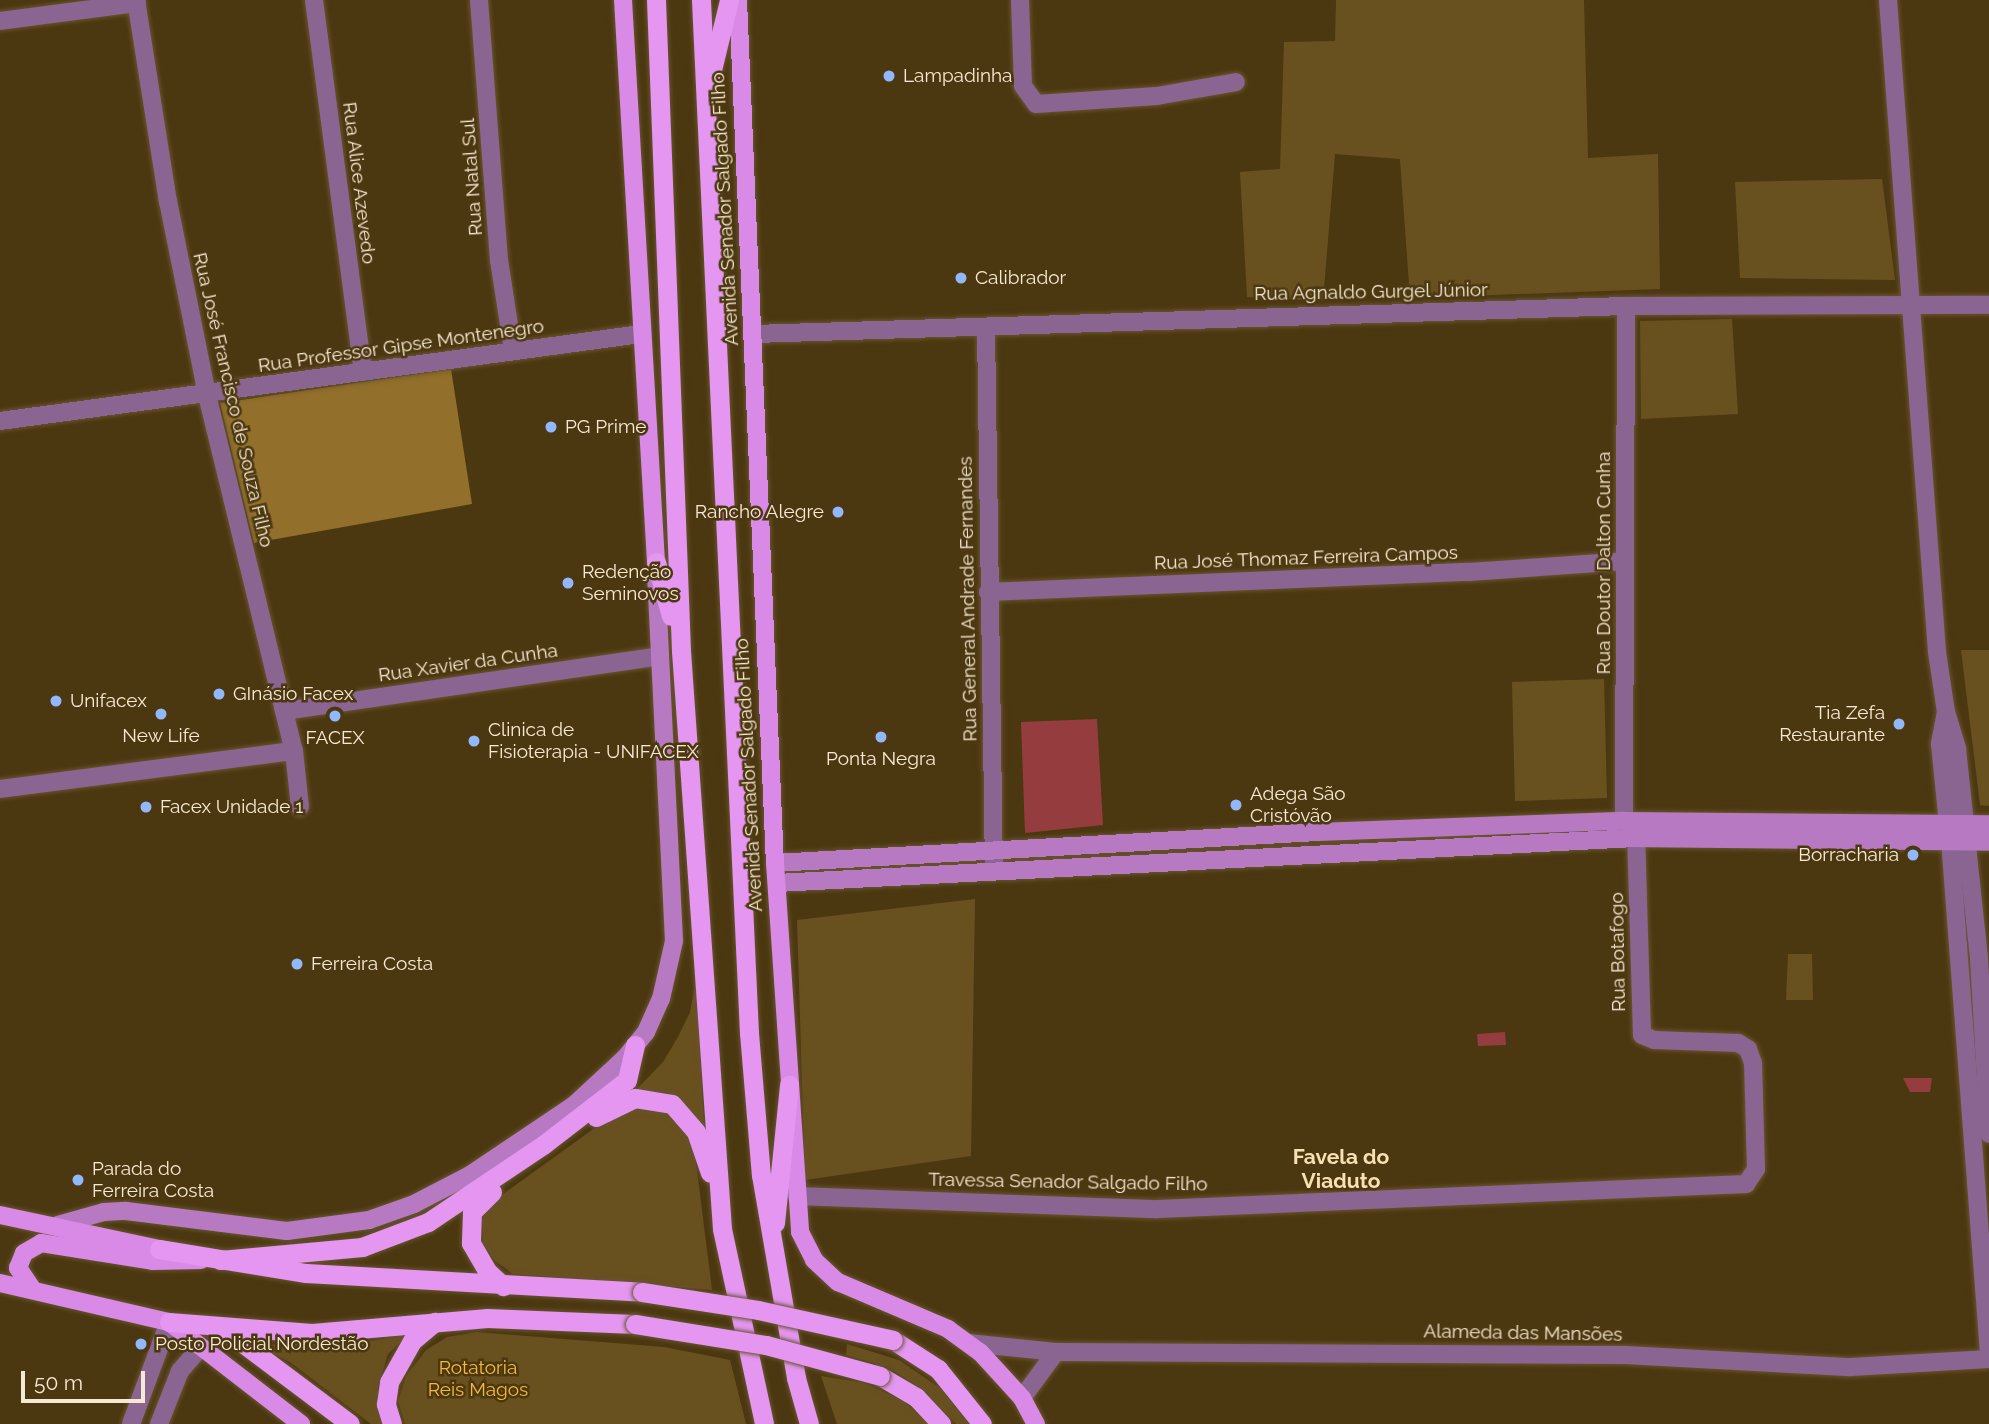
<!DOCTYPE html>
<meta charset="utf-8">
<style>
body{margin:0}
#map{position:relative;width:1989px;height:1424px;overflow:hidden;background:#4c3810;font-family:Raleway,sans-serif}
div>[style]{position:absolute}
.green>*{inset:0;background:#69501f}
.forest>*{inset:0;background:#926f2a}
.water>*{inset:0;background:#953c3e}
.roads{filter:drop-shadow(0 0 2px #67542f) drop-shadow(0 0 2px #67542f)}
.minor>*{height:18px;margin:-9px;padding:0 9px;transform-origin:9px;border-radius:9px;background:#8b6592}
.tertiary>*{height:18px;margin:-9px;padding:0 9px;transform-origin:9px;border-radius:9px;background:#8b6592}
.secondary>*{height:18px;margin:-9px;padding:0 9px;transform-origin:9px;border-radius:9px;background:#b77ac2}
.primary>*{height:18px;margin:-9px;padding:0 9px;transform-origin:9px;border-radius:9px;background:#d98ae7}
.trunk>*{height:19px;margin:-9.5px;padding:0 9.5px;transform-origin:9.5px;border-radius:9.5px;background:#e496f1}
.bridges{filter:drop-shadow(0 0 2px #67542f) drop-shadow(0 0 2px #67542f)}
.trunk-bridge>*{height:19px;margin:-9.5px;padding:0 9.5px;transform-origin:9.5px;border-radius:9.5px;background:#e496f1}
.dots>*{width:19px;height:19px;translate:-50% -50%;box-sizing:border-box;border:4px solid #4c3810;border-radius:50%}
span{translate:-50% -50%;white-space:nowrap;text-align:center;line-height:1.15;-webkit-text-stroke:5px #4c3810;paint-order:stroke}
.poi-label{font-size:19px;color:#f6e9d4}
.left{translate:0 -50%;text-align:left}
.right{translate:-100% -50%;text-align:right}
.street-label{font-size:19px;color:#f6e9d4}
.park-label{font-size:19px;color:#f5b93c}
.neighbourhood-label{font-size:21px;color:#f8e0b5;font-weight:700}
.scale{position:absolute;left:21px;top:1371px;width:124px;height:32px;box-sizing:border-box;border:4px solid #f6e9d4;border-top:0;padding-left:9px;font-size:21px;line-height:24px;white-space:nowrap;color:#f6e9d4;-webkit-text-stroke:5px #4c3810;paint-order:stroke}
</style>
<div id="map">
<div class="green">
<div style="clip-path:polygon(1336px 0,1584px 0,1588px 158px,1658px 154px,1660px 289px,1410px 298px,1400px 159px,1335px 154px,1323px 301px,1247px 297px,1240px 172px,1280px 169px,1284px 42px,1335px 41px)"></div>
<div style="clip-path:polygon(1882px 179px,1895px 280px,1740px 278px,1735px 182px)"></div>
<div style="clip-path:polygon(1732px 319px,1738px 414px,1641px 419px,1640px 321px)"></div>
<div style="clip-path:polygon(1961px 650px,1989px 650px,1989px 806px,1980px 805px)"></div>
<div style="clip-path:polygon(1604px 679px,1607px 798px,1515px 801px,1512px 682px)"></div>
<div style="clip-path:polygon(975px 899px,971px 1156px,805px 1180px,797px 920px)"></div>
<div style="clip-path:polygon(1788px 954px,1812px 954px,1813px 1000px,1786px 1000px)"></div>
<div style="clip-path:polygon(696px 979px,704px 1127px,688px 1107px,668px 1093px,636px 1090px,663px 1062px,678px 1037px,690px 1012px)"></div>
<div style="clip-path:polygon(653px 1105px,672px 1113px,693px 1139px,712px 1290px,513px 1274px,494px 1260px,483px 1243px,482px 1220px,492px 1202px,621px 1109px)"></div>
<div style="clip-path:polygon(477px 1332px,664px 1347px,730px 1360px,746px 1424px,405px 1424px,398px 1401px,406px 1376px,426px 1350px,447px 1337px)"></div>
<div style="clip-path:polygon(409px 1334px,388px 1354px,378px 1386px,382px 1424px,371px 1424px,290px 1362px,256px 1345px,366px 1342px)"></div>
<div style="clip-path:polygon(847px 1344px,899px 1360px,940px 1388px,969px 1424px,956px 1424px,922px 1389px,888px 1367px,846px 1355px)"></div>
<div style="clip-path:polygon(821px 1376px,865px 1383px,903px 1401px,929px 1424px,837px 1424px)"></div>
</div>
<div class="forest">
<div style="clip-path:polygon(451px 369px,472px 504px,254px 543px,220px 403px)"></div>
</div>
<div class="water">
<div style="clip-path:polygon(1097px 719px,1103px 825px,1025px 833px,1021px 722px)"></div>
<div style="clip-path:polygon(1505px 1032px,1506px 1045px,1478px 1046px,1477px 1034px)"></div>
<div style="clip-path:polygon(1903px 1078px,1932px 1078px,1930px 1092px,1910px 1092px)"></div>
</div>
<div class="roads">
<div class="minor">
<div style="left:136px;top:0;width:204px;rotate:81deg"></div>
<div style="left:168px;top:201px;width:198px;rotate:78.6deg"></div>
<div style="left:207px;top:395px;width:366px;rotate:76.3deg"></div>
<div style="left:294px;top:751px;width:56px;rotate:83.9deg"></div>
<div style="left:314px;top:0;width:375px;rotate:82.5deg"></div>
<div style="left:479px;top:0;width:261px;rotate:85.6deg"></div>
<div style="left:499px;top:260px;width:91px;rotate:81.2deg"></div>
<div style="left:1020px;top:0;width:86px;rotate:88deg"></div>
<div style="left:1023px;top:86px;width:22px;rotate:54deg"></div>
<div style="left:1036px;top:104px;width:121px;rotate:-3.8deg"></div>
<div style="left:1157px;top:96px;width:80px;rotate:-10deg"></div>
<div style="left:1888px;top:0;width:654px;rotate:85.7deg"></div>
<div style="left:1937px;top:652px;width:61px;rotate:81.5deg"></div>
<div style="left:1946px;top:712px;width:39px;rotate:73deg"></div>
<div style="left:1957px;top:749px;width:75px;rotate:83.9deg"></div>
<div style="left:0;top:21px;width:138px;rotate:-7.5deg"></div>
<div style="left:986px;top:327px;width:543px;rotate:89.16deg"></div>
<div style="left:754px;top:334px;width:872px;rotate:-1.84deg"></div>
<div style="left:1626px;top:306px;width:363px;rotate:-0.2deg"></div>
<div style="left:0;top:421px;width:647px;rotate:-7.73deg"></div>
<div style="left:988px;top:592px;width:481px;rotate:-2.4deg"></div>
<div style="left:1469px;top:572px;width:156px;rotate:-4deg"></div>
<div style="left:284px;top:711px;width:379px;rotate:-8.3deg"></div>
<div style="left:1946px;top:712px;width:33px;rotate:101deg"></div>
<div style="left:1940px;top:744px;width:80px;rotate:84.3deg"></div>
<div style="left:0;top:789px;width:296px;rotate:-7.4deg"></div>
<div style="left:1624px;top:821px;width:515px;rotate:-89.78deg"></div>
<div style="left:797px;top:1196px;width:361px;rotate:2.1deg"></div>
<div style="left:1158px;top:1209px;width:589px;rotate:-2.43deg"></div>
<div style="left:1746px;top:1184px;width:18px;rotate:-56deg"></div>
<div style="left:1756px;top:1169px;width:106px;rotate:-91.6deg"></div>
<div style="left:1753px;top:1063px;width:15px;rotate:-110deg"></div>
<div style="left:1748px;top:1049px;width:12px;rotate:-149deg"></div>
<div style="left:1738px;top:1043px;width:84px;rotate:-178deg"></div>
<div style="left:1654px;top:1040px;width:13px;rotate:-157deg"></div>
<div style="left:1642px;top:1035px;width:197px;rotate:-91.7deg"></div>
<div style="left:131px;top:1424px;width:109px;rotate:-69.6deg"></div>
<div style="left:159px;top:1424px;width:57px;rotate:-68.4deg"></div>
<div style="left:180px;top:1371px;width:29px;rotate:-49deg"></div>
</div>
<div class="tertiary">
<div style="left:1949px;top:827px;width:528px;rotate:85.65deg"></div>
<div style="left:1965px;top:827px;width:133px;rotate:83.9deg"></div>
<div style="left:1979px;top:959px;width:175px;rotate:86.7deg"></div>
<div style="left:968px;top:1343px;width:88px;rotate:5.8deg"></div>
<div style="left:1056px;top:1352px;width:570px;rotate:0.3deg"></div>
<div style="left:1626px;top:1355px;width:225px;rotate:3.1deg"></div>
<div style="left:1851px;top:1367px;width:138px;rotate:-3.3deg"></div>
<div style="left:1022px;top:1398px;width:57px;rotate:-53.5deg"></div>
</div>
<div class="secondary">
<div style="left:775px;top:863px;width:544px;rotate:-3.27deg"></div>
<div style="left:1318px;top:832px;width:306px;rotate:-2.1deg"></div>
<div style="left:1624px;top:821px;width:365px;rotate:0.5deg"></div>
<div style="left:777px;top:883px;width:860px;rotate:-3deg"></div>
<div style="left:1636px;top:838px;width:353px;rotate:0.6deg"></div>
<div style="left:58px;top:1225px;width:48px;rotate:-15.8deg"></div>
<div style="left:104px;top:1212px;width:22px;rotate:-3deg"></div>
<div style="left:126px;top:1211px;width:162px;rotate:7.1deg"></div>
<div style="left:287px;top:1231px;width:83px;rotate:-7.6deg"></div>
<div style="left:369px;top:1220px;width:48px;rotate:-19.6deg"></div>
<div style="left:414px;top:1204px;width:63px;rotate:-27.4deg"></div>
<div style="left:470px;top:1175px;width:125px;rotate:-33.9deg"></div>
<div style="left:574px;top:1105px;width:69px;rotate:-42.7deg"></div>
<div style="left:625px;top:1058px;width:33px;rotate:-51deg"></div>
<div style="left:646px;top:1032px;width:36px;rotate:-66deg"></div>
<div style="left:661px;top:999px;width:59px;rotate:-77.4deg"></div>
<div style="left:674px;top:941px;width:362px;rotate:-92.8deg"></div>
</div>
<div class="primary">
<div style="left:623px;top:0;width:563px;rotate:86.64deg"></div>
<div style="left:738px;top:0;width:864px;rotate:87.55deg"></div>
<div style="left:775px;top:863px;width:370px;rotate:86.1deg"></div>
<div style="left:800px;top:1232px;width:31px;rotate:63deg"></div>
<div style="left:814px;top:1260px;width:33px;rotate:43deg"></div>
<div style="left:838px;top:1282px;width:120px;rotate:23.1deg"></div>
<div style="left:948px;top:1329px;width:39px;rotate:36deg"></div>
<div style="left:980px;top:1352px;width:62px;rotate:47.6deg"></div>
<div style="left:1022px;top:1398px;width:30px;rotate:62deg"></div>
<div style="left:0;top:1215px;width:163px;rotate:12.1deg"></div>
<div style="left:0;top:1283px;width:173px;rotate:13deg"></div>
<div style="left:169px;top:1322px;width:167px;rotate:37.7deg"></div>
<div style="left:33px;top:1290px;width:27px;rotate:-124deg"></div>
<div style="left:18px;top:1268px;width:16px;rotate:-68deg"></div>
<div style="left:24px;top:1253px;width:20px;rotate:-30deg"></div>
<div style="left:41px;top:1243px;width:113px;rotate:9.1deg"></div>
<div style="left:153px;top:1261px;width:48px;rotate:-1.2deg"></div>
</div>
<div class="trunk">
<div style="left:656px;top:0;width:651px;rotate:87.8deg"></div>
<div style="left:681px;top:651px;width:579px;rotate:85.94deg"></div>
<div style="left:722px;top:1229px;width:199px;rotate:77.8deg"></div>
<div style="left:701px;top:0;width:1034px;rotate:87.34deg"></div>
<div style="left:749px;top:1033px;width:143px;rotate:85.2deg"></div>
<div style="left:761px;top:1175px;width:206px;rotate:80.2deg"></div>
<div style="left:796px;top:1378px;width:48px;rotate:74.2deg"></div>
<div style="left:711px;top:74px;width:76px;rotate:-76.3deg"></div>
<div style="left:656px;top:562px;width:56px;rotate:74.5deg"></div>
<div style="left:596px;top:1117px;width:43px;rotate:-26deg"></div>
<div style="left:635px;top:1098px;width:37px;rotate:9deg"></div>
<div style="left:672px;top:1104px;width:37px;rotate:49deg"></div>
<div style="left:696px;top:1132px;width:43px;rotate:71.1deg"></div>
<div style="left:492px;top:1192px;width:28px;rotate:135deg"></div>
<div style="left:472px;top:1212px;width:31px;rotate:92deg"></div>
<div style="left:471px;top:1243px;width:34px;rotate:60deg"></div>
<div style="left:488px;top:1272px;width:21px;rotate:43deg"></div>
<div style="left:775px;top:1223px;width:139px;rotate:-84.2deg"></div>
<div style="left:159px;top:1249px;width:149px;rotate:9.3deg"></div>
<div style="left:306px;top:1273px;width:337px;rotate:3.2deg"></div>
<div style="left:220px;top:1260px;width:143px;rotate:-5.2deg"></div>
<div style="left:362px;top:1247px;width:71px;rotate:-20.7deg"></div>
<div style="left:428px;top:1222px;width:138px;rotate:-33.8deg"></div>
<div style="left:543px;top:1145px;width:106px;rotate:-37.7deg"></div>
<div style="left:627px;top:1080px;width:36px;rotate:-77deg"></div>
<div style="left:169px;top:1322px;width:143px;rotate:4.4deg"></div>
<div style="left:312px;top:1333px;width:176px;rotate:-4.9deg"></div>
<div style="left:487px;top:1318px;width:148px;rotate:2.3deg"></div>
<div style="left:221px;top:1327px;width:161px;rotate:36.9deg"></div>
<div style="left:893px;top:1340px;width:54px;rotate:32.8deg"></div>
<div style="left:938px;top:1369px;width:70px;rotate:51.3deg"></div>
<div style="left:880px;top:1376px;width:42px;rotate:30.3deg"></div>
<div style="left:916px;top:1397px;width:37px;rotate:47deg"></div>
<div style="left:392px;top:1424px;width:21px;rotate:-107deg"></div>
<div style="left:386px;top:1404px;width:22px;rotate:-82deg"></div>
<div style="left:389px;top:1382px;width:47px;rotate:-60.7deg"></div>
<div style="left:412px;top:1341px;width:30px;rotate:-40deg"></div>
</div>
</div>
<div class="bridges">
<div class="trunk-bridge">
<div style="left:642px;top:1292px;width:117px;rotate:8.8deg"></div>
<div style="left:758px;top:1310px;width:138px;rotate:12.5deg"></div>
<div style="left:635px;top:1324px;width:133px;rotate:9.1deg"></div>
<div style="left:766px;top:1345px;width:118px;rotate:15.2deg"></div>
</div>
</div>
<div class="dots">
<div style="left:889px;top:76px;background:#91b8fd"></div>
<div style="left:961px;top:278px;background:#91b8fd"></div>
<div style="left:551px;top:427px;background:#91b8fd"></div>
<div style="left:838px;top:512px;background:#91b8fd"></div>
<div style="left:568px;top:583px;background:#91b8fd"></div>
<div style="left:219px;top:694px;background:#91b8fd"></div>
<div style="left:56px;top:701px;background:#91b8fd"></div>
<div style="left:161px;top:714px;background:#91b8fd"></div>
<div style="left:335px;top:716px;background:#91b8fd"></div>
<div style="left:1899px;top:724px;background:#91b8fd"></div>
<div style="left:881px;top:737px;background:#91b8fd"></div>
<div style="left:474px;top:741px;background:#91b8fd"></div>
<div style="left:1236px;top:805px;background:#91b8fd"></div>
<div style="left:146px;top:807px;background:#91b8fd"></div>
<div style="left:1913px;top:855px;background:#91b8fd"></div>
<div style="left:297px;top:964px;background:#91b8fd"></div>
<div style="left:78px;top:1180px;background:#91b8fd"></div>
<div style="left:141px;top:1344px;background:#91b8fd"></div>
</div>
<div class="poi-label">
<span class="left" style="left:903px;top:76px">Lampadinha</span>
<span class="left" style="left:975px;top:278px">Calibrador</span>
<span class="left" style="left:565px;top:427px">PG Prime</span>
<span class="right" style="left:824px;top:512px">Rancho Alegre</span>
<span class="left" style="left:582px;top:583px">Redenção<br>Seminovos</span>
<span class="left" style="left:233px;top:694px">GInásio Facex</span>
<span class="left" style="left:70px;top:701px">Unifacex</span>
<span class="right" style="left:1885px;top:724px">Tia Zefa<br>Restaurante</span>
<span class="left" style="left:488px;top:741px">Clinica de<br>Fisioterapia - UNIFACEX</span>
<span style="left:161px;top:736px">New Life</span>
<span style="left:335px;top:738px">FACEX</span>
<span style="left:881px;top:759px">Ponta Negra</span>
<span class="left" style="left:1250px;top:805px">Adega São<br>Cristóvão</span>
<span class="left" style="left:160px;top:807px">Facex Unidade 1</span>
<span class="right" style="left:1899px;top:855px">Borracharia</span>
<span class="left" style="left:311px;top:964px">Ferreira Costa</span>
<span class="left" style="left:92px;top:1180px">Parada do<br>Ferreira Costa</span>
<span class="left" style="left:155px;top:1344px">Posto Policial Nordestão</span>
</div>
<div class="street-label">
<span style="left:472px;top:177px;rotate:-94deg">Rua Natal Sul</span>
<span style="left:359px;top:183px;rotate:83deg">Rua Alice Azevedo</span>
<span style="left:725px;top:209px;rotate:-93deg">Avenida Senador Salgado Filho</span>
<span style="left:1371px;top:292px;rotate:-1deg">Rua Agnaldo Gurgel Júnior</span>
<span style="left:401px;top:346px;rotate:-8deg">Rua Professor Gipse Montenegro</span>
<span style="left:233px;top:400px;rotate:77deg">Rua José Francisco de Souza Filho</span>
<span style="left:1306px;top:558px;rotate:-2deg">Rua José Thomaz Ferreira Campos</span>
<span style="left:1604px;top:563px;rotate:-90deg">Rua Doutor Dalton Cunha</span>
<span style="left:968px;top:599px;rotate:-91deg">Rua General Andrade Fernandes</span>
<span style="left:468px;top:663px;rotate:-8deg">Rua Xavier da Cunha</span>
<span style="left:749px;top:775px;rotate:-93deg">Avenida Senador Salgado Filho</span>
<span style="left:1618px;top:952px;rotate:-91deg">Rua Botafogo</span>
<span style="left:1068px;top:1182px;rotate:1deg">Travessa Senador Salgado Filho</span>
<span style="left:1523px;top:1333px;rotate:1deg">Alameda das Mansões</span>
</div>
<div class="park-label">
<span style="left:478px;top:1379px">Rotatoria<br>Reis Magos</span>
</div>
<div class="neighbourhood-label">
<span style="left:1341px;top:1169px">Favela do<br>Viaduto</span>
</div>
<div class="scale">50 m</div>
</div>
